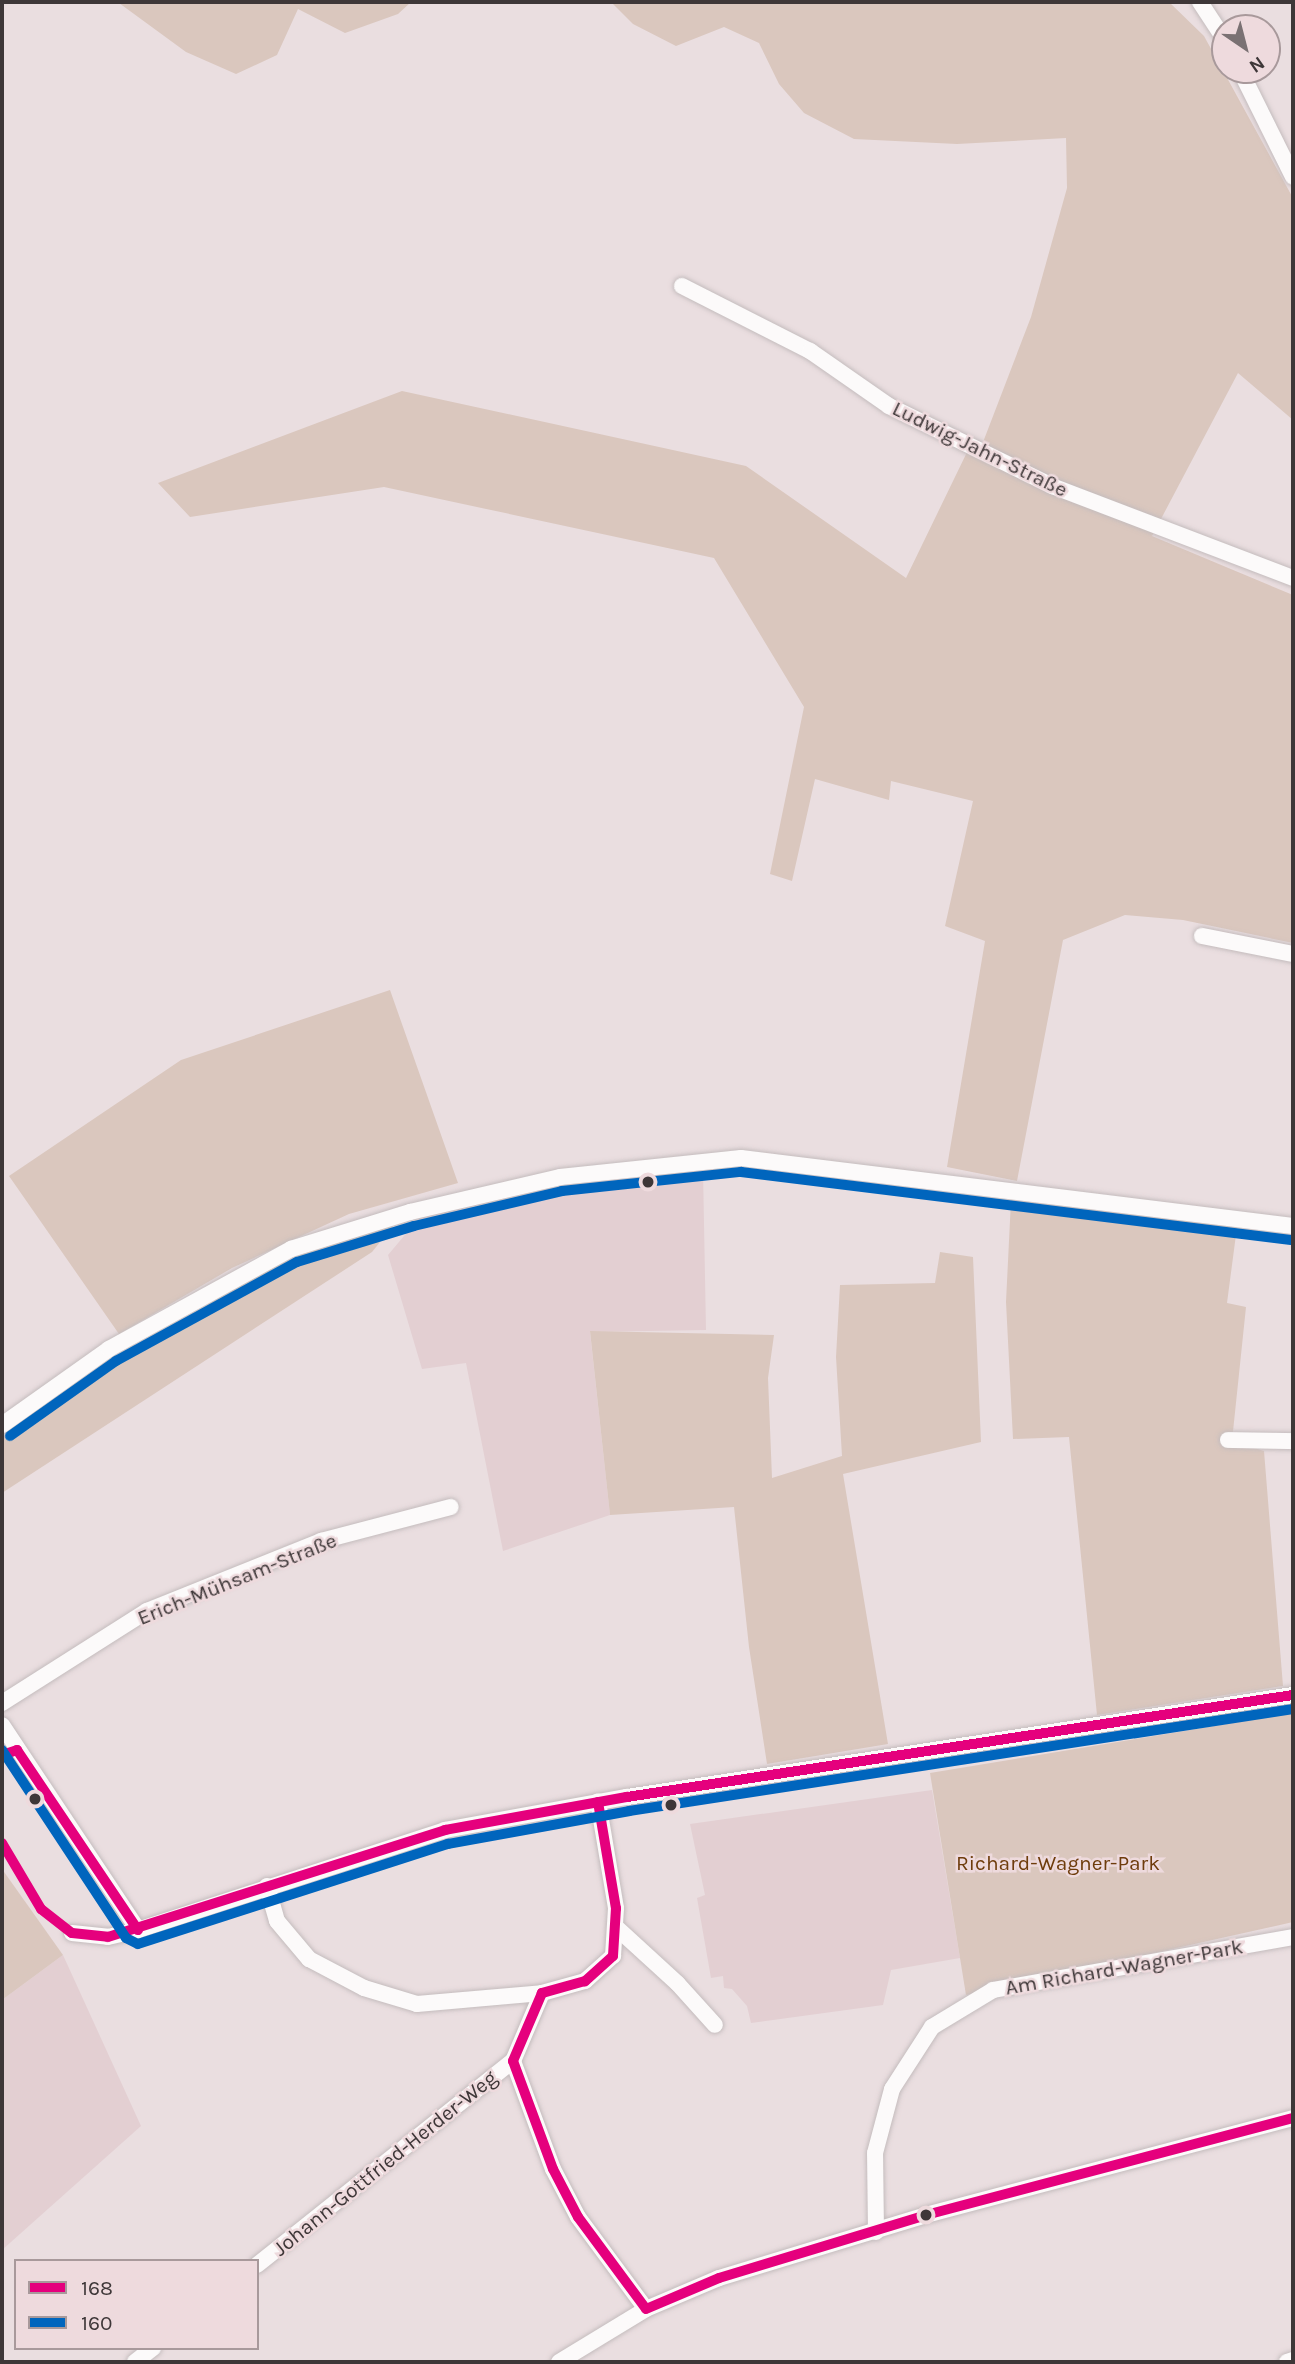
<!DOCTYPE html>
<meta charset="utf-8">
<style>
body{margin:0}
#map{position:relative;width:1295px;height:2364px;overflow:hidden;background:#eadee0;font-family:Karla,sans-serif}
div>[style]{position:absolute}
.built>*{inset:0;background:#e3cfd2}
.green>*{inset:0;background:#dac7be}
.roads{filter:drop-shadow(0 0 2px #c4bcbd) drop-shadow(0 0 2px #c4bcbd)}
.minor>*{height:16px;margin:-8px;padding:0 8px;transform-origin:8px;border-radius:8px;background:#fcfafa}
.bus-1>*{height:10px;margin:-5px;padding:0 5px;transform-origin:5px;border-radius:5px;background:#e5007d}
.bus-2>*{height:10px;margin:-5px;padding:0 5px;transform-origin:5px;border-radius:5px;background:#0065bd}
.dots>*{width:19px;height:19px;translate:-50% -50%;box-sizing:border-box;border:4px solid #eedadd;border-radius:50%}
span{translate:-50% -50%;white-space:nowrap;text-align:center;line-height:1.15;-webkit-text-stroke:5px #eedadd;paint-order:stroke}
.street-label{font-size:21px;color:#3e3738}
.park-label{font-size:21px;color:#6e3c0c}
.frame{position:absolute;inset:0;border:4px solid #3e3738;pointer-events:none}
.legend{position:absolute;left:14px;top:2259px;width:245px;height:91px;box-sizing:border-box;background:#eedadd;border:2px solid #a8999b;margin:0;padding:9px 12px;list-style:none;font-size:21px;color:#3e3738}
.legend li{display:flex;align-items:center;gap:14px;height:35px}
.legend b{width:35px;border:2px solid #a8999b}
.north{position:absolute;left:1211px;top:14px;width:70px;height:70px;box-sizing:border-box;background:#eedadd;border:2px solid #a8999b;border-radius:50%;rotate:145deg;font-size:19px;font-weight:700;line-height:28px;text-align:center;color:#3e3738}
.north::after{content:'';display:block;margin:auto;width:24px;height:32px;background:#7a7173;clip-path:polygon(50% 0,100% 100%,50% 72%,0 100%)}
</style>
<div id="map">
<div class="built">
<div style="clip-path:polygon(703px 1170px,706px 1330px,590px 1332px,610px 1515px,503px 1551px,466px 1363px,422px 1369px,388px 1255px,425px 1211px,555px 1186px)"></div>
<div style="clip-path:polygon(932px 1790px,960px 1958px,891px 1970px,883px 2005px,751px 2023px,747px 2006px,732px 1989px,724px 1988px,723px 1976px,711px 1978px,697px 1898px,705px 1895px,690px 1824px)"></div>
<div style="clip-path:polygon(63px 1955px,141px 2126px,2px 2250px,2px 2000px)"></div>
</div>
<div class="green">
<div style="clip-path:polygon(411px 2px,398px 14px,345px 33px,298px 9px,277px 55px,236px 74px,186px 52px,119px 3px)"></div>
<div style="clip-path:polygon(611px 2px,1169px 2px,1204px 36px,1293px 198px,1293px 420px,1238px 373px,1152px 536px,1293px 595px,1293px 943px,1183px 920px,1125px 915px,1063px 940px,1017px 1181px,947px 1167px,985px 941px,945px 926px,973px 801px,891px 781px,889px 800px,815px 779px,792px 881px,770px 874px,804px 707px,714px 558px,384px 487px,190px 517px,158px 483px,402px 391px,746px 466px,906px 578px,970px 446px,980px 450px,1031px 317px,1067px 188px,1066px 138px,957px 144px,854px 139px,804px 113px,779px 84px,759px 43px,724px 27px,676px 46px,633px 24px)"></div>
<div style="clip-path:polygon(390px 990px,458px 1183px,349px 1214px,232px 1268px,119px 1334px,9px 1176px,181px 1060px)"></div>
<div style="clip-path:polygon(1011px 1200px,1237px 1227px,1227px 1303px,1246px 1307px,1232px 1441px,1264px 1451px,1283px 1686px,1097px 1715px,1069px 1437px,1013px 1439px,1006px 1302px)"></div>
<div style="clip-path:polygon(393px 1226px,372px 1252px,2px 1493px,2px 1438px,30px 1415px,249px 1279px,304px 1253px)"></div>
<div style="clip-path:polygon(940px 1252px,973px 1257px,981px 1442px,843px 1474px,888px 1744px,767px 1764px,749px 1647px,734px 1507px,610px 1515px,590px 1331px,774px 1335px,768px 1378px,772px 1478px,842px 1456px,836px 1357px,840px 1285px,935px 1283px)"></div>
<div style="clip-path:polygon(1293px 1713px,1293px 1922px,966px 1995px,930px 1773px)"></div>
<div style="clip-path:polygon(2px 1869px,63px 1955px,2px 2000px)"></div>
</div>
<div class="roads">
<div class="minor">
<div style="left:1200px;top:2px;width:45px;rotate:56.7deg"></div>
<div style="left:1240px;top:70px;width:119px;rotate:63.6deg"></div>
<div style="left:682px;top:286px;width:144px;rotate:26.9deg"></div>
<div style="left:810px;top:351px;width:96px;rotate:34.8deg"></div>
<div style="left:889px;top:406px;width:182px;rotate:26.1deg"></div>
<div style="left:1052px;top:486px;width:258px;rotate:20.9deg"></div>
<div style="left:1202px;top:936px;width:93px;rotate:11.2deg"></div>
<div style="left:2px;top:1425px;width:131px;rotate:-35.4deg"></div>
<div style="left:109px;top:1349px;width:208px;rotate:-28.8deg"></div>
<div style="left:291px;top:1249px;width:125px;rotate:-17.3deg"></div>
<div style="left:410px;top:1212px;width:154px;rotate:-13.1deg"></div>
<div style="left:560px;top:1177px;width:182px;rotate:-6deg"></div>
<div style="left:741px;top:1158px;width:556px;rotate:7.02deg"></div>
<div style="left:1228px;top:1440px;width:65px;rotate:0.9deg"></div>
<div style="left:2px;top:1703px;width:172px;rotate:-32.4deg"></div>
<div style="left:147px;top:1611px;width:188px;rotate:-21.9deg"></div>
<div style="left:321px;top:1541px;width:134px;rotate:-14.7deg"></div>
<div style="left:2px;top:1725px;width:246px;rotate:56.4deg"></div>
<div style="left:267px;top:1886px;width:36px;rotate:74deg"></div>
<div style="left:277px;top:1921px;width:50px;rotate:49.9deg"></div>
<div style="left:309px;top:1959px;width:62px;rotate:27.8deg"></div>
<div style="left:364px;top:1988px;width:55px;rotate:16.8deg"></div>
<div style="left:417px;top:2004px;width:125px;rotate:-5deg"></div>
<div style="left:542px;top:1993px;width:45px;rotate:-15.6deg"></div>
<div style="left:585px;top:1981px;width:38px;rotate:-42deg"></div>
<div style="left:613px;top:1956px;width:48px;rotate:-86.4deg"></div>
<div style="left:616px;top:1908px;width:108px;rotate:-99.6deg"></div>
<div style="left:618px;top:1929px;width:81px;rotate:42.5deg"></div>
<div style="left:678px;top:1984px;width:55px;rotate:47.9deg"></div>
<div style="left:72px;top:1933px;width:36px;rotate:6deg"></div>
<div style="left:108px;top:1937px;width:31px;rotate:-13deg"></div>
<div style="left:138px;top:1930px;width:323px;rotate:-18deg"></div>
<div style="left:445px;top:1830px;width:185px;rotate:-10.3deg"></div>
<div style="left:627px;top:1797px;width:674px;rotate:-8.71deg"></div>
<div style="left:542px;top:1993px;width:74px;rotate:113.1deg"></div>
<div style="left:513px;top:2061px;width:115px;rotate:69.7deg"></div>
<div style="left:553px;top:2169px;width:54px;rotate:62.5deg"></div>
<div style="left:578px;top:2217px;width:114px;rotate:53.5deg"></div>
<div style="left:876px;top:2232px;width:79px;rotate:-90.7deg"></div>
<div style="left:875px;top:2153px;width:66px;rotate:-75.1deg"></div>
<div style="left:892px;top:2089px;width:74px;rotate:-57.2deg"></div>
<div style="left:932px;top:2027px;width:71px;rotate:-31.2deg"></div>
<div style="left:993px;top:1990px;width:305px;rotate:-10deg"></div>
<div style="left:257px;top:2265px;width:327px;rotate:-38.6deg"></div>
<div style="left:135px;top:2362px;width:23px;rotate:-38deg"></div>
<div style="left:559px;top:2362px;width:102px;rotate:-31.3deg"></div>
<div style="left:646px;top:2309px;width:79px;rotate:-23deg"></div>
<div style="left:719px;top:2278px;width:216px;rotate:-16.9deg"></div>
<div style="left:926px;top:2215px;width:380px;rotate:-14.8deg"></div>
<div style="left:1287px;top:2362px;width:6px;rotate:-18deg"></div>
</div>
</div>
<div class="bus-1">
<div style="left:2px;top:1755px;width:16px;rotate:-18deg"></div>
<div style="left:17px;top:1750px;width:217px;rotate:56.1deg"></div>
<div style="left:598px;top:1802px;width:108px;rotate:80.4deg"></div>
<div style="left:616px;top:1908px;width:48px;rotate:93.6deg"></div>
<div style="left:613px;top:1956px;width:38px;rotate:138deg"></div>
<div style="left:585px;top:1981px;width:45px;rotate:164.4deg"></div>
<div style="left:542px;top:1993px;width:74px;rotate:113.1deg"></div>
<div style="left:513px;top:2061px;width:115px;rotate:69.7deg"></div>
<div style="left:553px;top:2169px;width:54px;rotate:62.5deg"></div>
<div style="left:578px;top:2217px;width:114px;rotate:53.5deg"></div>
<div style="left:646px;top:2309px;width:79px;rotate:-23deg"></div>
<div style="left:719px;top:2278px;width:216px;rotate:-16.9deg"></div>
<div style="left:926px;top:2215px;width:380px;rotate:-14.8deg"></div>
<div style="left:2px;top:1843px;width:77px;rotate:59.4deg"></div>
<div style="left:41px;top:1909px;width:39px;rotate:38deg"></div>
<div style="left:72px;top:1933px;width:36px;rotate:6deg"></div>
<div style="left:108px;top:1937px;width:354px;rotate:-17.6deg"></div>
<div style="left:445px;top:1830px;width:185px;rotate:-10.3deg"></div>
<div style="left:627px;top:1797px;width:674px;rotate:-8.71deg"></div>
</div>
<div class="bus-2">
<div style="left:10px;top:1436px;width:130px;rotate:-35.3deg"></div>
<div style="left:116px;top:1361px;width:206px;rotate:-28.7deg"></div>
<div style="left:297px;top:1262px;width:122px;rotate:-17.1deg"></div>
<div style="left:414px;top:1226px;width:152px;rotate:-13.3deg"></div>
<div style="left:562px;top:1191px;width:180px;rotate:-6.1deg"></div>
<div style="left:741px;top:1172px;width:554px;rotate:7.05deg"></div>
<div style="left:2px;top:1750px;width:225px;rotate:56.6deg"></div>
<div style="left:126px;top:1938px;width:13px;rotate:27deg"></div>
<div style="left:138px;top:1944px;width:326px;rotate:-17.9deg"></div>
<div style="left:448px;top:1844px;width:184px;rotate:-10.3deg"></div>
<div style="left:629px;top:1811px;width:672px;rotate:-8.73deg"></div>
</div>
<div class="dots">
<div style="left:648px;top:1182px;background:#3e3738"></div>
<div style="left:35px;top:1799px;background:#3e3738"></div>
<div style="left:671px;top:1805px;background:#3e3738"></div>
<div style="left:926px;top:2215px;background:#3e3738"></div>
</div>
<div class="street-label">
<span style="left:980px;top:449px;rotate:26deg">Ludwig-Jahn-Straße</span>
<span style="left:237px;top:1579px;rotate:-22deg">Erich-Mühsam-Straße</span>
<span style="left:1124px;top:1967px;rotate:-10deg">Am Richard-Wagner-Park</span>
<span style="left:385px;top:2163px;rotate:-39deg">Johann-Gottfried-Herder-Weg</span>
</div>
<div class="park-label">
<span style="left:1058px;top:1863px">Richard-Wagner-Park</span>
</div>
<div class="frame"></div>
<ul class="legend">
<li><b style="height:9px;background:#e5007d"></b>168</li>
<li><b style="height:9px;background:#0065bd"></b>160</li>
</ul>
<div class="north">N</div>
</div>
